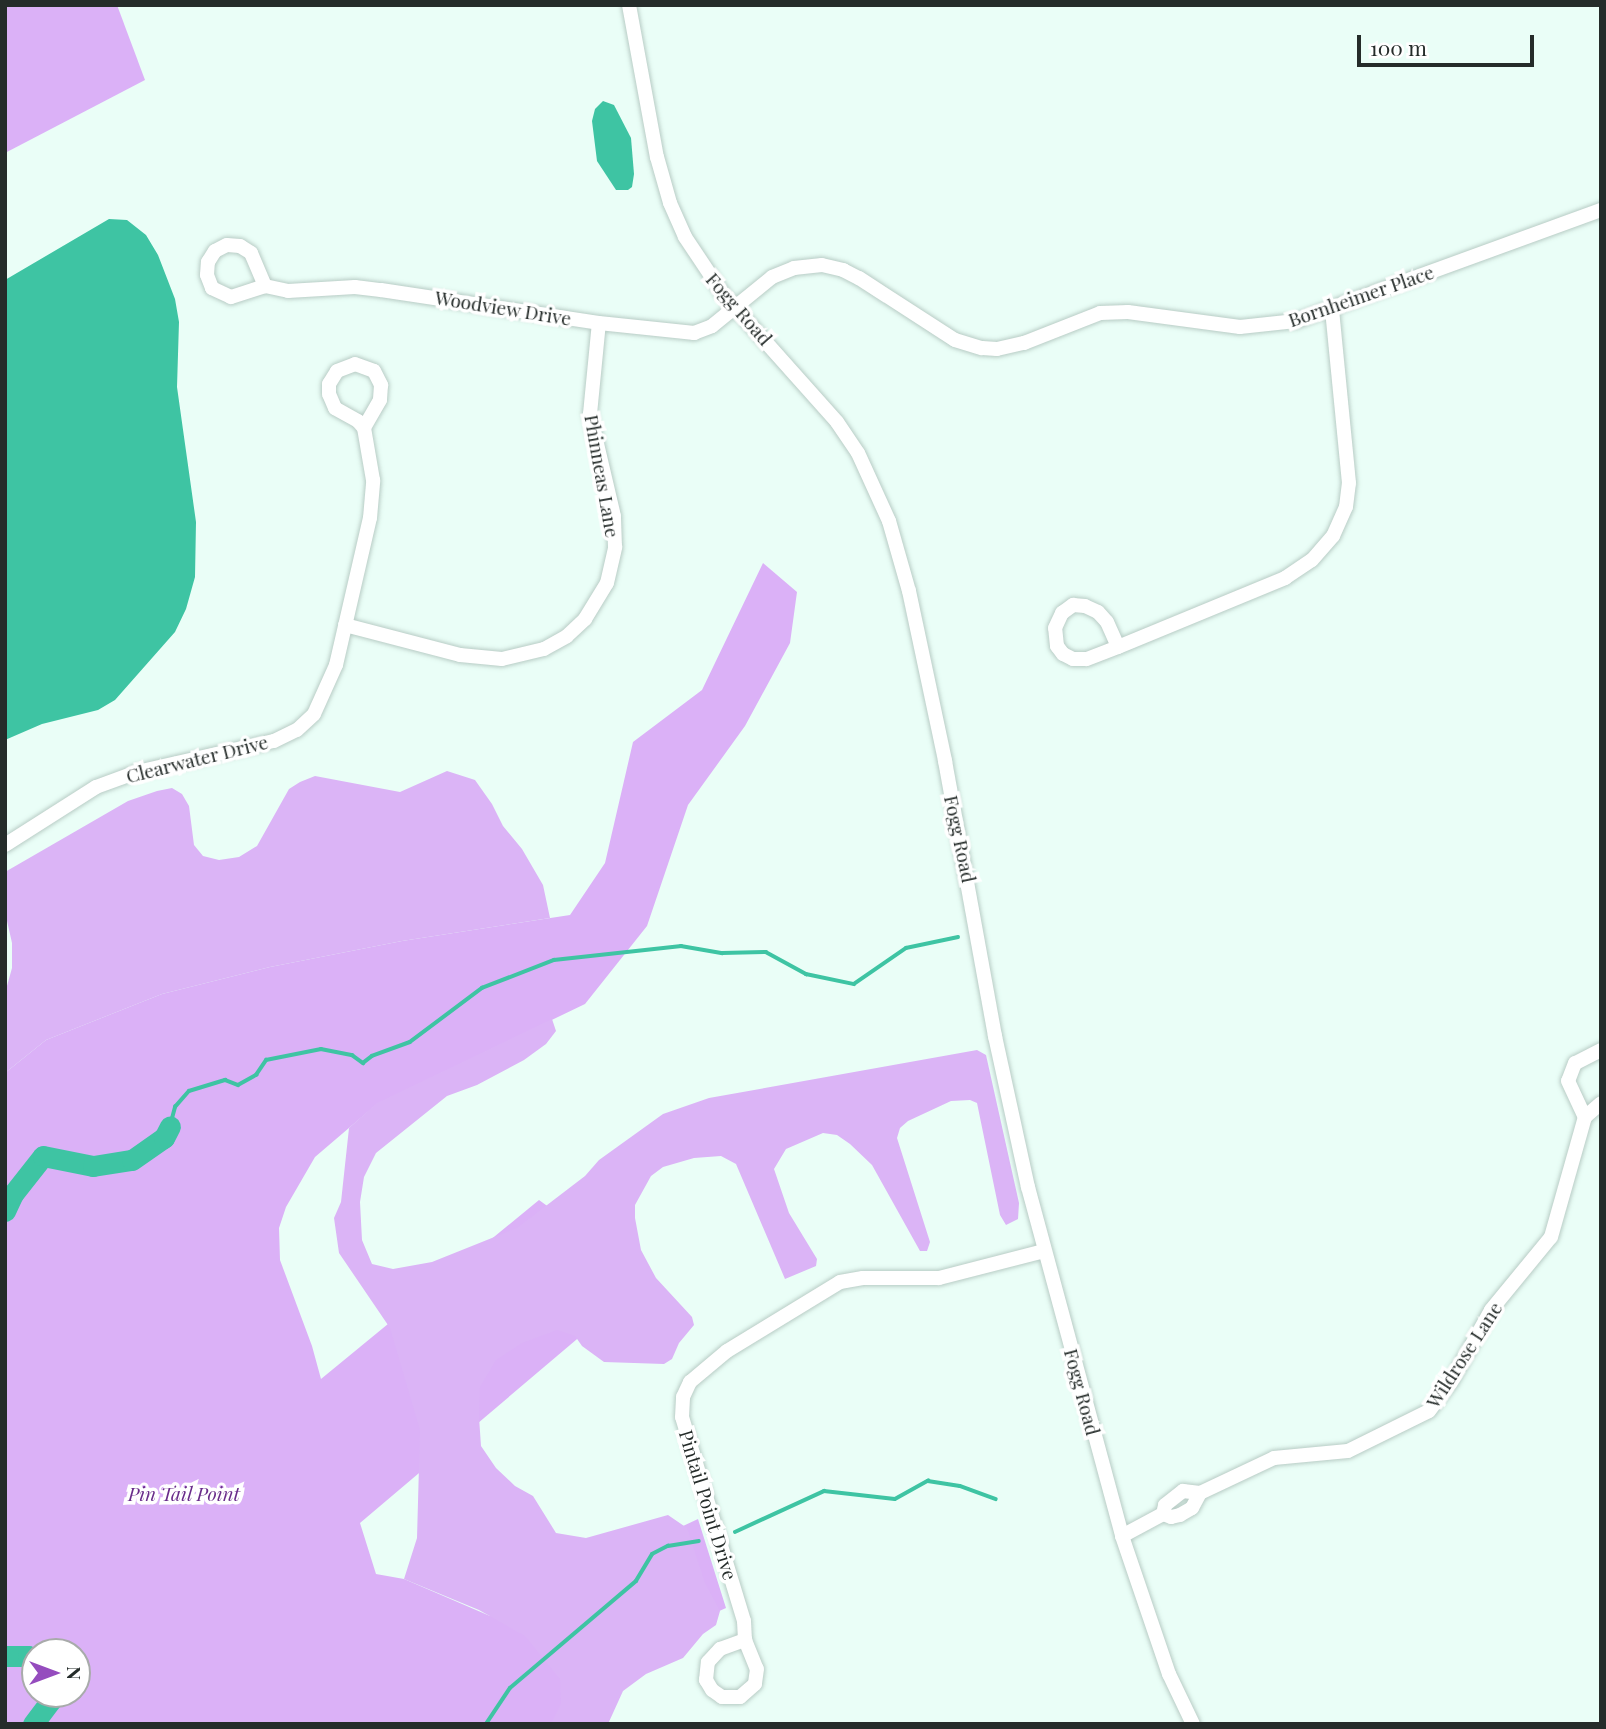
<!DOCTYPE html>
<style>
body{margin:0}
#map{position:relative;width:1606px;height:1729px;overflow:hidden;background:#eafef7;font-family:"Playfair Display",serif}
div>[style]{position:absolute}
.green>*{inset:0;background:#dbb1f7}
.forest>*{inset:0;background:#dbb4f6}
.water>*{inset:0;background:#3ec4a3}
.stream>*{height:3.5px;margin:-1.75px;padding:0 1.75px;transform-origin:1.75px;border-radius:1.75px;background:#3ec4a3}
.river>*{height:21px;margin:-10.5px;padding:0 10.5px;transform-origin:10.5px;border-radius:10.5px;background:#3ec4a3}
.roads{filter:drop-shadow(0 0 2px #b8ccc5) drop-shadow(0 0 2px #b8ccc5)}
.minor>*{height:14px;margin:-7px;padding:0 7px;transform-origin:7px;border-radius:7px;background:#fff}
span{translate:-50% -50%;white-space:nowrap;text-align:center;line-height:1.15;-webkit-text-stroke:7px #fff;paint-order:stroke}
.street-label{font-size:19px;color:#252c2a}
.park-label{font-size:19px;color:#692c8a;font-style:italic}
.frame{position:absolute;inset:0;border:7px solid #252c2a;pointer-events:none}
.north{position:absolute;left:21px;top:1638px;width:70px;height:70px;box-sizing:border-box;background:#fff;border:2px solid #a8abaa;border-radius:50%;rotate:90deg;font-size:19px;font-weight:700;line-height:28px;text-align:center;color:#252c2a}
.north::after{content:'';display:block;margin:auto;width:24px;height:32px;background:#954cbe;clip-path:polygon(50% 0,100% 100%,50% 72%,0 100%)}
.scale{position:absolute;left:1357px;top:35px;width:177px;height:32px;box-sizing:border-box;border:4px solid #252c2a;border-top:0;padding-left:9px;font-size:21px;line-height:24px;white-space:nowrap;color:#252c2a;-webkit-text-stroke:5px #fff;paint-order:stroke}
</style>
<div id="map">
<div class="green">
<div style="clip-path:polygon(5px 5px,117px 5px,145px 80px,5px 153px)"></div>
<div style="clip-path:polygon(evenodd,763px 563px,797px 592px,790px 643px,745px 726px,688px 805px,647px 926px,585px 1004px,377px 1104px,315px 1157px,286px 1207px,279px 1228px,280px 1260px,312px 1346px,321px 1379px,539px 1200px,648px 1279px,360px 1523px,376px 1574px,404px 1579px,490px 1616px,698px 1519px,726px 1608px,561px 1682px,572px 1724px,5px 1724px,5px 1073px,46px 1040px,162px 994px,270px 967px,402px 941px,570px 915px,605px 863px,633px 742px,702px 690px,763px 563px,35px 1652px,77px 1652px,77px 1694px,35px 1694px,35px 1652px)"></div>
</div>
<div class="forest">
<div style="clip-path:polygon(447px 771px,475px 780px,492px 804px,503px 826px,522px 849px,543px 885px,550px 918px,402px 941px,270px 967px,162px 994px,46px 1040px,5px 1073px,5px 993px,12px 968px,12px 943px,5px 912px,5px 872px,128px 801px,157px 791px,172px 788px,182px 794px,189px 806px,194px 845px,203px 856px,219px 860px,239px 857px,257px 846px,289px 789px,300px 782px,315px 776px,400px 792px)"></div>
<div style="clip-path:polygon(552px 1019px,556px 1031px,546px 1044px,524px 1060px,477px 1085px,447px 1096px,376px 1153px,364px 1177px,360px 1202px,362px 1240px,372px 1264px,393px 1269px,432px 1262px,517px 1228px,585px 1176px,599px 1160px,663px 1114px,709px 1098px,977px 1050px,986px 1055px,1019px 1203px,1018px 1219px,1006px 1225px,1000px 1215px,977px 1103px,970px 1100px,951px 1101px,908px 1121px,900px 1128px,897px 1138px,930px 1242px,927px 1251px,920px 1251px,872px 1165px,850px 1144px,837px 1135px,823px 1133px,786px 1149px,774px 1169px,789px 1213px,817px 1259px,816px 1266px,785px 1279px,736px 1164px,721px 1156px,694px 1158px,663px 1167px,651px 1176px,635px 1205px,635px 1218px,641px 1250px,656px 1278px,692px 1317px,694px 1325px,679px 1343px,672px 1359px,664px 1364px,604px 1362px,582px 1346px,575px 1336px,557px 1330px,522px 1343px,496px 1360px,480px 1387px,479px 1417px,481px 1446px,496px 1468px,515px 1486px,533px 1496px,556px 1533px,586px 1538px,668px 1515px,687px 1528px,705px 1583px,720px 1611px,716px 1625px,703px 1634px,683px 1658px,646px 1674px,623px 1691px,608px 1724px,551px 1724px,561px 1704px,560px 1679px,525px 1636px,479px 1610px,404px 1579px,417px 1538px,420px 1430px,390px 1328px,339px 1253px,334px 1218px,341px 1202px,349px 1128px,377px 1103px)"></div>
</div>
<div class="water">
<div style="clip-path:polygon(603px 101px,614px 105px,631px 138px,634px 174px,632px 187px,628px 190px,616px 190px,597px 161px,592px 121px,595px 109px)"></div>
<div style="clip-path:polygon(109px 219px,127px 220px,146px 235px,158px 255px,175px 299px,179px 322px,177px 387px,196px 522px,195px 577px,186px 609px,175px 632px,115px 700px,98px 710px,42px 724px,5px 740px,5px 280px)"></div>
</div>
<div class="stream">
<div style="left:170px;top:1126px;width:20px;rotate:-75deg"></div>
<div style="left:175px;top:1107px;width:21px;rotate:-49deg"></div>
<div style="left:189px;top:1091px;width:38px;rotate:-17deg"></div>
<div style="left:225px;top:1080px;width:14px;rotate:21deg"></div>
<div style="left:238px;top:1085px;width:21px;rotate:-29deg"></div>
<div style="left:256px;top:1075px;width:18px;rotate:-56deg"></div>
<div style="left:266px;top:1060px;width:56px;rotate:-11.3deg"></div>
<div style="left:321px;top:1049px;width:32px;rotate:11deg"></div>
<div style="left:352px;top:1055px;width:14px;rotate:36deg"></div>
<div style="left:363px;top:1063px;width:11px;rotate:-38deg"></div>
<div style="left:372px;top:1056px;width:40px;rotate:-20.2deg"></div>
<div style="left:410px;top:1042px;width:90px;rotate:-36.9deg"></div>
<div style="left:482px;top:988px;width:77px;rotate:-21.3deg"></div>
<div style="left:554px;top:960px;width:128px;rotate:-6.3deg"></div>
<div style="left:681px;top:946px;width:42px;rotate:9.7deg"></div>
<div style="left:722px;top:953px;width:44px;rotate:-1.3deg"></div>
<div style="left:766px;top:952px;width:46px;rotate:28.8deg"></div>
<div style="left:806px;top:974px;width:49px;rotate:11.8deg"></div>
<div style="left:854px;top:984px;width:63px;rotate:-34.7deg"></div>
<div style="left:906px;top:948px;width:53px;rotate:-11.9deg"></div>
<div style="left:735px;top:1532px;width:98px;rotate:-24.7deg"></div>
<div style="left:824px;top:1491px;width:71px;rotate:6.4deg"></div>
<div style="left:895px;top:1499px;width:38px;rotate:-29deg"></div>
<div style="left:928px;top:1481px;width:32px;rotate:9deg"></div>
<div style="left:960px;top:1486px;width:38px;rotate:20deg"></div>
<div style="left:486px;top:1724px;width:43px;rotate:-56.3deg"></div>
<div style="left:510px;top:1688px;width:165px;rotate:-40.3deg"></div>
<div style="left:636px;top:1581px;width:31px;rotate:-59deg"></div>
<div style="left:652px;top:1554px;width:18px;rotate:-27deg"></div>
<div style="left:668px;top:1546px;width:31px;rotate:-9deg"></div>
</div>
<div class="river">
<div style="left:5px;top:1211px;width:19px;rotate:-65deg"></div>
<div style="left:13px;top:1194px;width:48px;rotate:-51.7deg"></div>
<div style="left:43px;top:1156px;width:51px;rotate:11.3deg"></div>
<div style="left:93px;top:1166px;width:39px;rotate:-9deg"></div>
<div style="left:132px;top:1160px;width:39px;rotate:-35deg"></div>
<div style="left:164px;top:1138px;width:13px;rotate:-63deg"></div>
<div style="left:5px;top:1656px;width:23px"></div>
<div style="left:28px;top:1656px;width:8px;rotate:30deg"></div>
<div style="left:33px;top:1724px;width:30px;rotate:-53deg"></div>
<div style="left:51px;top:1700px;width:6px;rotate:-90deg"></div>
</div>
<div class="roads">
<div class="minor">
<div style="left:629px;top:5px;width:155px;rotate:79.6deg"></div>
<div style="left:657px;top:157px;width:48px;rotate:74.2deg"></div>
<div style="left:670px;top:203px;width:37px;rotate:66deg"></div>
<div style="left:685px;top:237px;width:69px;rotate:56.3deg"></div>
<div style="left:723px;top:294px;width:171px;rotate:48.3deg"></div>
<div style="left:837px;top:422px;width:37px;rotate:56deg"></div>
<div style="left:858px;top:453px;width:75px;rotate:65.5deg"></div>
<div style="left:889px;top:521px;width:73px;rotate:74.1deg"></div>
<div style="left:909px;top:591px;width:174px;rotate:78deg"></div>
<div style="left:945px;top:761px;width:280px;rotate:79.7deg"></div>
<div style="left:995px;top:1036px;width:155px;rotate:77.7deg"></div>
<div style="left:1028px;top:1187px;width:361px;rotate:74.9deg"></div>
<div style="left:1122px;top:1536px;width:146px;rotate:71.2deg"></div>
<div style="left:1169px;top:1674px;width:55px;rotate:64.4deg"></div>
<div style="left:227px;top:245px;width:13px;rotate:4deg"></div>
<div style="left:240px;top:246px;width:13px;rotate:32deg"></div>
<div style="left:251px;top:253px;width:36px;rotate:67deg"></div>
<div style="left:265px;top:286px;width:36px;rotate:162deg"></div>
<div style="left:231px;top:297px;width:21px;rotate:-155deg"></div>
<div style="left:212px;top:288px;width:14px;rotate:-111deg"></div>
<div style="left:207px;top:275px;width:13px;rotate:-86deg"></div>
<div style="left:208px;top:262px;width:13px;rotate:-58deg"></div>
<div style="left:215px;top:251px;width:13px;rotate:-27deg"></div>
<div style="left:265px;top:286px;width:24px;rotate:12deg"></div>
<div style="left:288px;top:291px;width:67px;rotate:-3.4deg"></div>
<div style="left:355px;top:287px;width:26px;rotate:7deg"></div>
<div style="left:381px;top:290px;width:220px;rotate:8.6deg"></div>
<div style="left:599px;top:323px;width:96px;rotate:6deg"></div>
<div style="left:694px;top:333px;width:19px;rotate:-21deg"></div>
<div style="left:712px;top:326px;width:77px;rotate:-39.2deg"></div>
<div style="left:772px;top:277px;width:24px;rotate:-22deg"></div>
<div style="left:794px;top:268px;width:28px;rotate:-6deg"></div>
<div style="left:822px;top:265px;width:22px;rotate:13deg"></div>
<div style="left:843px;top:270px;width:18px;rotate:27deg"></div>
<div style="left:859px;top:278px;width:114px;rotate:32.9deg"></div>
<div style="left:955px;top:340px;width:28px;rotate:17deg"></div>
<div style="left:982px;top:348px;width:15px;rotate:4deg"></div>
<div style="left:997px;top:349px;width:28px;rotate:-13deg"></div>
<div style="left:1024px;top:343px;width:82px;rotate:-21.5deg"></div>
<div style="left:1100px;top:313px;width:28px;rotate:-2deg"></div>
<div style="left:1128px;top:312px;width:113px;rotate:7.6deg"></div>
<div style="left:1240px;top:327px;width:56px;rotate:-6.1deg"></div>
<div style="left:1296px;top:321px;width:325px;rotate:-20deg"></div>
<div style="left:355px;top:364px;width:20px;rotate:20deg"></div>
<div style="left:374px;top:371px;width:16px;rotate:63deg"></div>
<div style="left:381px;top:385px;width:15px;rotate:94deg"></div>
<div style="left:380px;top:400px;width:32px;rotate:120deg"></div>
<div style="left:364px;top:428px;width:9px;rotate:-131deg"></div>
<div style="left:358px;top:421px;width:26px;rotate:-151deg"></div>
<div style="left:335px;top:408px;width:15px;rotate:-113deg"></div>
<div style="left:329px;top:394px;width:10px;rotate:-90deg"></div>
<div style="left:329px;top:384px;width:15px;rotate:-58deg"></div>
<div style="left:337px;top:371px;width:19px;rotate:-21deg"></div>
<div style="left:1073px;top:605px;width:12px;rotate:5deg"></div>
<div style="left:1085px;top:606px;width:14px;rotate:25deg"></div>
<div style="left:1098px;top:612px;width:13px;rotate:48deg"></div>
<div style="left:1107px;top:622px;width:27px;rotate:66deg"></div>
<div style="left:1118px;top:647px;width:34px;rotate:159deg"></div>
<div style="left:1086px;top:659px;width:13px;rotate:180deg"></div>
<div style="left:1073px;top:659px;width:11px;rotate:-153deg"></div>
<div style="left:1063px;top:654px;width:10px;rotate:-127deg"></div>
<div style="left:1057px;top:646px;width:18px;rotate:-96deg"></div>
<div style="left:1055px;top:628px;width:17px;rotate:-65deg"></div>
<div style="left:1062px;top:613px;width:14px;rotate:-36deg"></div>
<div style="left:345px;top:625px;width:119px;rotate:14.6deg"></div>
<div style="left:460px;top:655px;width:42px;rotate:5.4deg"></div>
<div style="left:502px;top:659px;width:43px;rotate:-13.4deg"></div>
<div style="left:544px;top:649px;width:26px;rotate:-29deg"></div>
<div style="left:567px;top:636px;width:25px;rotate:-43deg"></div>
<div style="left:585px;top:619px;width:42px;rotate:-58.6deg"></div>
<div style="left:607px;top:583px;width:37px;rotate:-77deg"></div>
<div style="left:615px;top:547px;width:31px;rotate:-92deg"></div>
<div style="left:614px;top:516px;width:105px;rotate:-103.2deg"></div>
<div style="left:590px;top:414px;width:91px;rotate:-84.4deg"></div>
<div style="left:1118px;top:647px;width:181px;rotate:-22.4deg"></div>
<div style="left:1285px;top:578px;width:32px;rotate:-34deg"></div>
<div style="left:1312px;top:560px;width:32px;rotate:-49deg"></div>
<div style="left:1333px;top:536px;width:32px;rotate:-66deg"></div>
<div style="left:1346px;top:507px;width:24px;rotate:-83deg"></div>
<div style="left:1349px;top:483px;width:174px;rotate:-95.6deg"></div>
<div style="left:5px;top:845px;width:108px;rotate:-32.5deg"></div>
<div style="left:96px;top:787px;width:44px;rotate:-20.1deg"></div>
<div style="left:137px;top:772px;width:140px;rotate:-12.8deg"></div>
<div style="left:274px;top:741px;width:25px;rotate:-26deg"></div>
<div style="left:297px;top:730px;width:23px;rotate:-43deg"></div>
<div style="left:314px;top:714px;width:54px;rotate:-65.8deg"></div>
<div style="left:336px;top:665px;width:151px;rotate:-77deg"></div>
<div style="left:370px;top:518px;width:38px;rotate:-85deg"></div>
<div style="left:373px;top:480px;width:53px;rotate:-99.8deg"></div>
<div style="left:1601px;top:1050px;width:29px;rotate:153deg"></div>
<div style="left:1575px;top:1063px;width:19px;rotate:111deg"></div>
<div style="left:1568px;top:1081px;width:40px;rotate:65deg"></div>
<div style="left:1585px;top:1117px;width:21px;rotate:-41deg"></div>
<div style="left:1200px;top:1493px;width:17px;rotate:118deg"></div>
<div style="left:1192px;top:1508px;width:14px;rotate:150deg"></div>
<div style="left:1180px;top:1515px;width:9px;rotate:167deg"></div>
<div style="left:1171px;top:1517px;width:9px;rotate:-159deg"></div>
<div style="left:1163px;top:1514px;width:9px;rotate:-77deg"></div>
<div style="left:1165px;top:1505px;width:23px;rotate:-38deg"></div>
<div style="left:1183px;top:1491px;width:17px;rotate:7deg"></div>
<div style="left:1200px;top:1493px;width:82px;rotate:-25.3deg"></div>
<div style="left:1274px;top:1458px;width:74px;rotate:-5.4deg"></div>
<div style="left:1348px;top:1451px;width:90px;rotate:-26.3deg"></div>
<div style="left:1429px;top:1411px;width:36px;rotate:-53deg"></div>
<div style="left:1451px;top:1382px;width:82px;rotate:-60.9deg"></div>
<div style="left:1491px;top:1310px;width:94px;rotate:-50.6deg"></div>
<div style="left:1551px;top:1237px;width:125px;rotate:-74.2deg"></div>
<div style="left:1122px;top:1536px;width:47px;rotate:-28.2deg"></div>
<div style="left:745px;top:1640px;width:19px;rotate:-93deg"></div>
<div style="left:744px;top:1621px;width:213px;rotate:-106.9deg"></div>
<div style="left:682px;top:1417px;width:20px;rotate:-87deg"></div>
<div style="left:683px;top:1397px;width:17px;rotate:-65deg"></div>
<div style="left:690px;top:1382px;width:48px;rotate:-40deg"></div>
<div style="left:727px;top:1351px;width:132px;rotate:-31.4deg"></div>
<div style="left:840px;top:1282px;width:23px;rotate:-10deg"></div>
<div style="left:863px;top:1278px;width:76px"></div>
<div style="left:939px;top:1278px;width:108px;rotate:-14.4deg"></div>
<div style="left:745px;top:1640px;width:31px;rotate:68deg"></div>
<div style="left:757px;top:1669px;width:15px;rotate:98deg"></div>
<div style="left:755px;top:1684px;width:20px;rotate:139deg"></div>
<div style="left:740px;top:1697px;width:18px;rotate:180deg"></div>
<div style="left:722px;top:1697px;width:12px;rotate:-145deg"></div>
<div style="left:712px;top:1690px;width:12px;rotate:-121deg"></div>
<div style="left:706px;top:1680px;width:18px;rotate:-84deg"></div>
<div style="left:708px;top:1662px;width:18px;rotate:-47deg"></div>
<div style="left:720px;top:1649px;width:27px;rotate:-20deg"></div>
</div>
</div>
<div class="street-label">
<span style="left:1361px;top:296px;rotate:-19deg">Bornheimer Place</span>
<span style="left:503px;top:308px;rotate:9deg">Woodview Drive</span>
<span style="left:739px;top:309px;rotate:49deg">Fogg Road</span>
<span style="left:602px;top:476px;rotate:80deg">Phinneas Lane</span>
<span style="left:197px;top:759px;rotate:-14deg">Clearwater Drive</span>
<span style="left:960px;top:839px;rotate:78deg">Fogg Road</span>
<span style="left:1464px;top:1355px;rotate:-57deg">Wildrose Lane</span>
<span style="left:1082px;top:1392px;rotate:75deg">Fogg Road</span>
<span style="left:708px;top:1505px;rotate:73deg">Pintail Point Drive</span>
</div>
<div class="park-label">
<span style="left:184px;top:1494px">Pin Tail Point</span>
</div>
<div class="frame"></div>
<div class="north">N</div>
<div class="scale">100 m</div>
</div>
